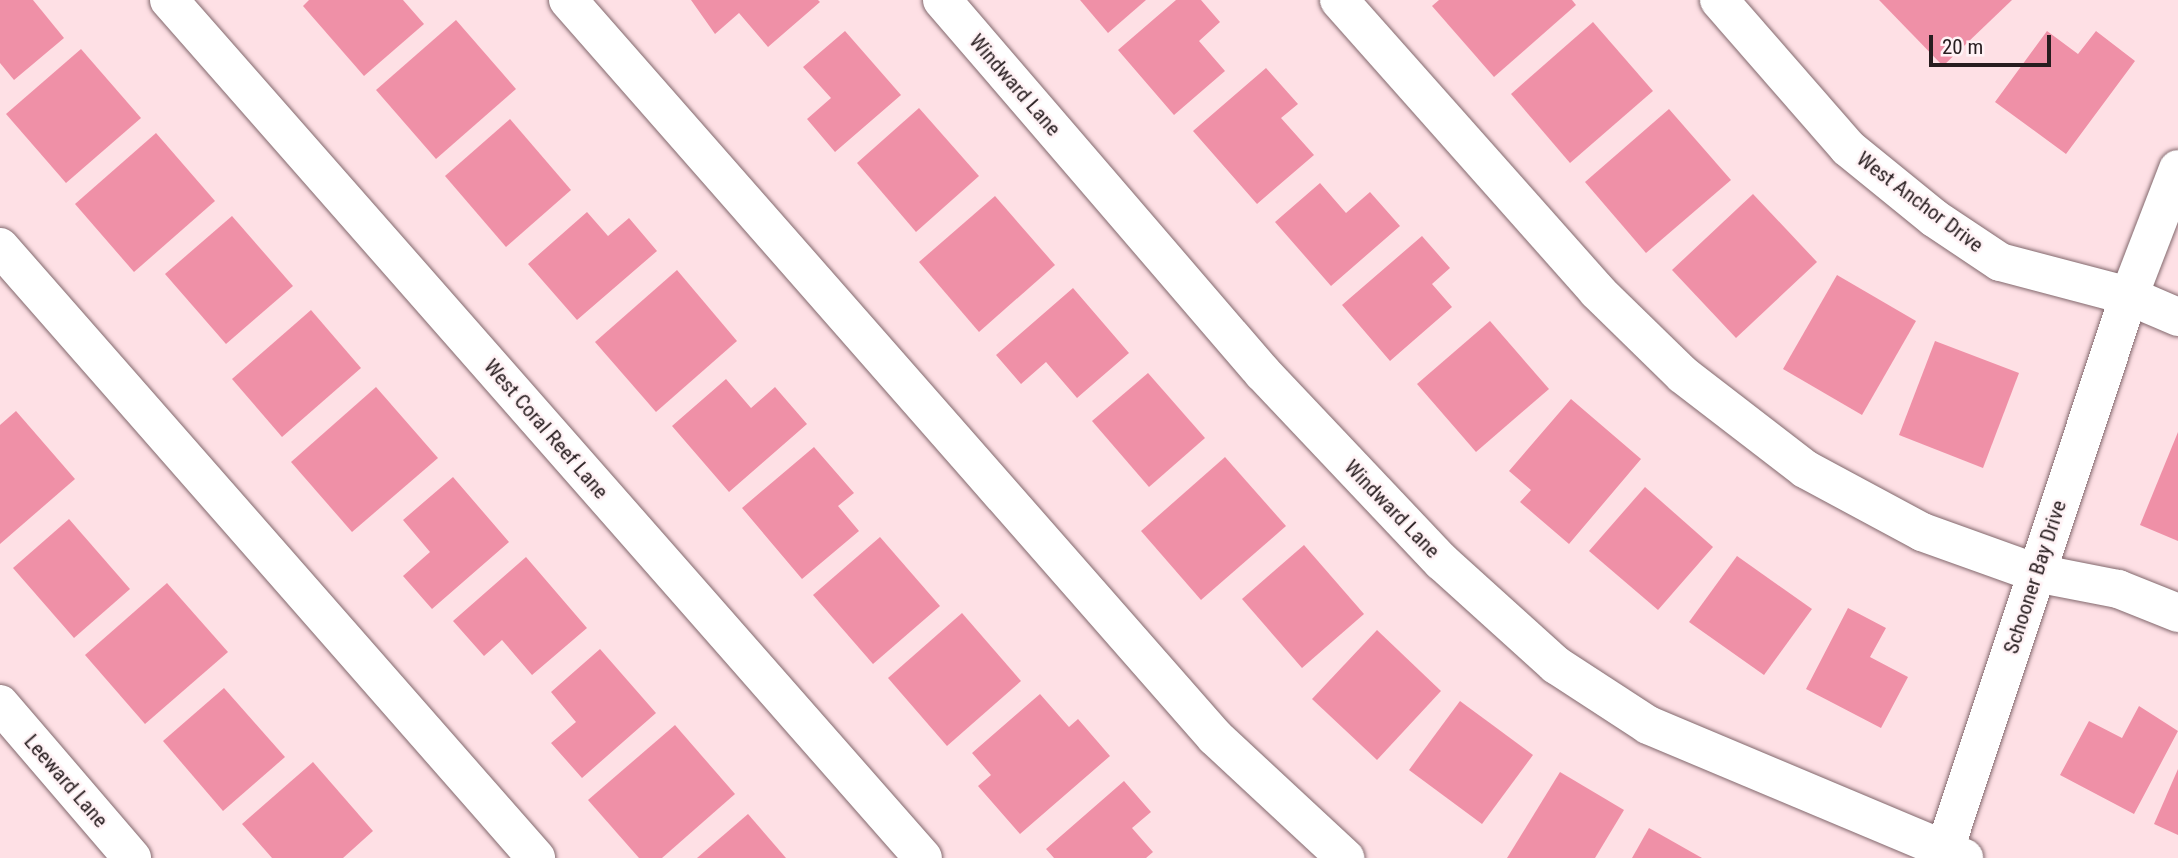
<!DOCTYPE html>
<style>
body{margin:0}
#map{position:relative;width:2178px;height:858px;overflow:hidden;background:#fee0e5;font-family:"Roboto Condensed",sans-serif}
div>[style]{position:absolute}
.building>*{inset:0;background:#ef90a7}
.roads{filter:drop-shadow(0 0 2px #82686d) drop-shadow(0 0 2px #82686d)}
.minor>*{height:38px;margin:-19px;padding:0 19px;transform-origin:19px;border-radius:19px;background:#fff}
span{translate:-50% -50%;white-space:nowrap;text-align:center;line-height:1.15;-webkit-text-stroke:5px #fff2f5;paint-order:stroke}
.street-label{font-size:21px;color:#271d1f}
.scale{position:absolute;left:1929px;top:35px;width:122px;height:32px;box-sizing:border-box;border:4px solid #271d1f;border-top:0;padding-left:9px;font-size:21px;line-height:24px;white-space:nowrap;color:#271d1f;-webkit-text-stroke:5px #fff2f5;paint-order:stroke}
</style>
<div id="map">
<div class="building">
<div style="clip-path:polygon(0 0,33px 0,64px 38px,14px 80px,0 63px)"></div>
<div style="clip-path:polygon(309px 0,403px 0,424px 24px,364px 76px,303px 6px)"></div>
<div style="clip-path:polygon(691px 0,818px 0,820px 2px,768px 47px,739px 13px,715px 34px)"></div>
<div style="clip-path:polygon(1080px 0,1146px 0,1108px 33px)"></div>
<div style="clip-path:polygon(1176px 0,1201px 0,1220px 22px,1199px 41px,1225px 71px,1174px 115px,1118px 50px)"></div>
<div style="clip-path:polygon(1439px 0,1572px 0,1576px 5px,1494px 77px,1432px 6px)"></div>
<div style="clip-path:polygon(1879px 0,2012px 0,1943px 66px)"></div>
<div style="clip-path:polygon(456px 20px,516px 89px,436px 159px,376px 90px)"></div>
<div style="clip-path:polygon(1593px 22px,1653px 91px,1570px 163px,1511px 94px)"></div>
<div style="clip-path:polygon(845px 31px,901px 95px,835px 152px,807px 119px,831px 98px,803px 67px)"></div>
<div style="clip-path:polygon(2047px 31px,2078px 54px,2096px 31px,2135px 61px,2066px 154px,1995px 102px)"></div>
<div style="clip-path:polygon(81px 49px,141px 118px,66px 183px,6px 114px)"></div>
<div style="clip-path:polygon(1266px 68px,1298px 104px,1281px 118px,1314px 155px,1257px 204px,1193px 131px)"></div>
<div style="clip-path:polygon(919px 108px,979px 176px,916px 232px,857px 163px)"></div>
<div style="clip-path:polygon(1669px 109px,1731px 180px,1646px 253px,1585px 182px)"></div>
<div style="clip-path:polygon(510px 119px,571px 190px,506px 247px,445px 176px)"></div>
<div style="clip-path:polygon(156px 133px,215px 201px,134px 272px,75px 204px)"></div>
<div style="clip-path:polygon(1320px 183px,1346px 213px,1370px 192px,1400px 226px,1331px 286px,1275px 222px)"></div>
<div style="clip-path:polygon(1753px 194px,1817px 262px,1736px 338px,1672px 270px)"></div>
<div style="clip-path:polygon(995px 196px,1055px 265px,979px 332px,919px 262px)"></div>
<div style="clip-path:polygon(587px 212px,608px 236px,629px 218px,657px 251px,577px 320px,528px 264px)"></div>
<div style="clip-path:polygon(232px 216px,293px 286px,226px 344px,165px 274px)"></div>
<div style="clip-path:polygon(1422px 236px,1450px 268px,1432px 284px,1452px 307px,1390px 361px,1342px 305px)"></div>
<div style="clip-path:polygon(677px 270px,737px 341px,656px 412px,595px 342px)"></div>
<div style="clip-path:polygon(1837px 275px,1916px 321px,1862px 415px,1783px 369px)"></div>
<div style="clip-path:polygon(1073px 288px,1129px 353px,1077px 398px,1046px 362px,1021px 384px,996px 355px)"></div>
<div style="clip-path:polygon(311px 310px,361px 368px,282px 437px,232px 379px)"></div>
<div style="clip-path:polygon(1490px 321px,1549px 389px,1476px 452px,1417px 384px)"></div>
<div style="clip-path:polygon(1935px 341px,2019px 373px,1983px 468px,1899px 435px)"></div>
<div style="clip-path:polygon(1148px 373px,1205px 438px,1149px 487px,1092px 421px)"></div>
<div style="clip-path:polygon(726px 379px,751px 408px,775px 387px,807px 424px,729px 492px,672px 426px)"></div>
<div style="clip-path:polygon(376px 387px,438px 458px,352px 532px,291px 462px)"></div>
<div style="clip-path:polygon(1571px 399px,1641px 459px,1569px 544px,1520px 502px,1531px 490px,1509px 471px)"></div>
<div style="clip-path:polygon(16px 411px,75px 479px,0 544px,0 425px)"></div>
<div style="clip-path:polygon(2178px 432px,2178px 541px,2140px 525px)"></div>
<div style="clip-path:polygon(814px 447px,854px 493px,838px 506px,859px 531px,802px 579px,742px 508px)"></div>
<div style="clip-path:polygon(1225px 457px,1286px 526px,1201px 600px,1141px 531px)"></div>
<div style="clip-path:polygon(453px 477px,509px 542px,432px 609px,403px 576px,430px 552px,403px 520px)"></div>
<div style="clip-path:polygon(1645px 487px,1713px 547px,1658px 610px,1589px 551px)"></div>
<div style="clip-path:polygon(69px 519px,130px 589px,74px 638px,13px 568px)"></div>
<div style="clip-path:polygon(880px 537px,940px 606px,873px 664px,813px 595px)"></div>
<div style="clip-path:polygon(1304px 545px,1364px 614px,1302px 668px,1242px 599px)"></div>
<div style="clip-path:polygon(1737px 556px,1812px 609px,1764px 675px,1689px 622px)"></div>
<div style="clip-path:polygon(526px 557px,587px 628px,532px 675px,502px 640px,484px 656px,453px 621px)"></div>
<div style="clip-path:polygon(167px 583px,228px 652px,145px 724px,85px 655px)"></div>
<div style="clip-path:polygon(1848px 608px,1886px 628px,1870px 657px,1908px 677px,1881px 728px,1806px 689px)"></div>
<div style="clip-path:polygon(962px 613px,1021px 681px,947px 746px,888px 678px)"></div>
<div style="clip-path:polygon(1377px 630px,1441px 691px,1377px 760px,1312px 699px)"></div>
<div style="clip-path:polygon(600px 649px,656px 713px,582px 778px,551px 743px,576px 722px,551px 692px)"></div>
<div style="clip-path:polygon(224px 688px,285px 757px,223px 811px,163px 741px)"></div>
<div style="clip-path:polygon(1040px 694px,1069px 727px,1078px 719px,1110px 756px,1020px 834px,978px 786px,991px 775px,972px 753px)"></div>
<div style="clip-path:polygon(1460px 701px,1533px 755px,1482px 824px,1409px 770px)"></div>
<div style="clip-path:polygon(2139px 706px,2178px 731px,2134px 814px,2060px 775px,2089px 721px,2122px 738px)"></div>
<div style="clip-path:polygon(675px 725px,735px 794px,662px 858px,639px 858px,588px 800px)"></div>
<div style="clip-path:polygon(313px 762px,373px 831px,343px 858px,272px 858px,242px 824px)"></div>
<div style="clip-path:polygon(2178px 769px,2178px 835px,2154px 824px)"></div>
<div style="clip-path:polygon(1560px 772px,1624px 810px,1595px 858px,1507px 858px)"></div>
<div style="clip-path:polygon(1124px 781px,1151px 812px,1132px 828px,1153px 852px,1146px 858px,1054px 858px,1046px 849px)"></div>
<div style="clip-path:polygon(748px 814px,786px 858px,697px 858px)"></div>
<div style="clip-path:polygon(1649px 828px,1702px 858px,1632px 858px)"></div>
</div>
<div class="roads">
<div class="minor">
<div style="left:169px;top:0;width:1142px;rotate:48.69deg"></div>
<div style="left:568px;top:0;width:981px;rotate:48.72deg"></div>
<div style="left:1215px;top:737px;width:178px;rotate:42.9deg"></div>
<div style="left:942px;top:0;width:492px;rotate:49.3deg"></div>
<div style="left:1263px;top:373px;width:260px;rotate:46.6deg"></div>
<div style="left:1442px;top:562px;width:154px;rotate:42.1deg"></div>
<div style="left:1556px;top:665px;width:110px;rotate:33.1deg"></div>
<div style="left:1648px;top:725px;width:343px;rotate:22.8deg"></div>
<div style="left:1339px;top:0;width:389px;rotate:48.4deg"></div>
<div style="left:1597px;top:291px;width:120px;rotate:44.3deg"></div>
<div style="left:1683px;top:375px;width:154px;rotate:37.6deg"></div>
<div style="left:1805px;top:469px;width:133px;rotate:28.3deg"></div>
<div style="left:1922px;top:532px;width:121px;rotate:19.8deg"></div>
<div style="left:2036px;top:573px;width:84px;rotate:11deg"></div>
<div style="left:2118px;top:589px;width:65px;rotate:21.8deg"></div>
<div style="left:1719px;top:0;width:196px;rotate:48.9deg"></div>
<div style="left:1848px;top:148px;width:111px;rotate:39.1deg"></div>
<div style="left:1934px;top:218px;width:79px;rotate:33.7deg"></div>
<div style="left:2000px;top:262px;width:133px;rotate:14.8deg"></div>
<div style="left:2129px;top:296px;width:53px;rotate:23.2deg"></div>
<div style="left:0;top:247px;width:813px;rotate:48.74deg"></div>
<div style="left:0;top:704px;width:203px;rotate:49.4deg"></div>
<div style="left:1942px;top:858px;width:592px;rotate:-71.6deg"></div>
<div style="left:2129px;top:296px;width:136px;rotate:-68.9deg"></div>
</div>
</div>
<div class="street-label">
<span style="left:1015px;top:85px;rotate:49deg">Windward Lane</span>
<span style="left:1920px;top:202px;rotate:37deg">West Anchor Drive</span>
<span style="left:546px;top:429px;rotate:49deg">West Coral Reef Lane</span>
<span style="left:1392px;top:509px;rotate:46deg">Windward Lane</span>
<span style="left:2035px;top:577px;rotate:-72deg">Schooner Bay Drive</span>
<span style="left:66px;top:781px;rotate:49deg">Leeward Lane</span>
</div>
<div class="scale">20 m</div>
</div>
